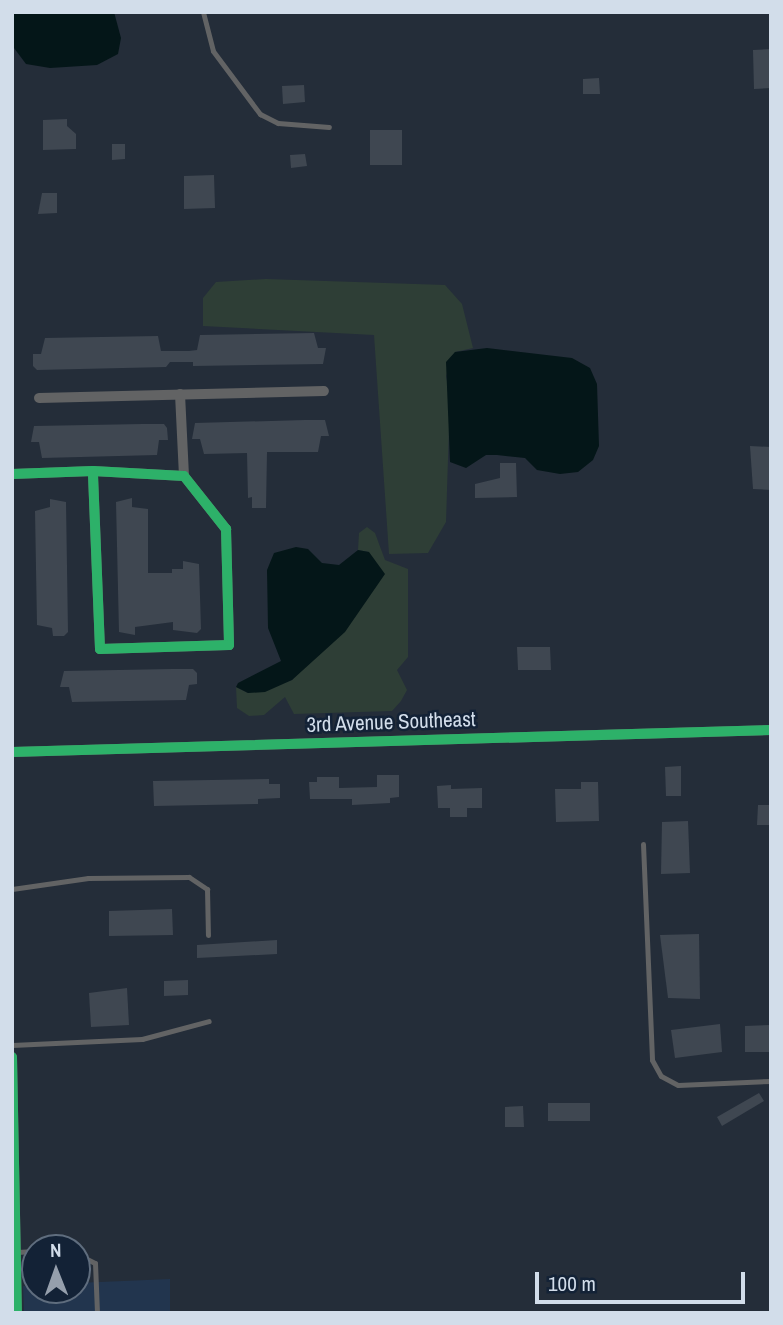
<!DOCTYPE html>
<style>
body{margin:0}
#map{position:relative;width:783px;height:1325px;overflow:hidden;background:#242d39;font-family:"Archivo Narrow",sans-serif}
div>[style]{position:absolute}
.built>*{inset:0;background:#22354e}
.green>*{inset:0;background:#2e3e36}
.water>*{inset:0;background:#041618}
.building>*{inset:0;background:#3f4751}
.lane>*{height:5px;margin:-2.5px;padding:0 2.5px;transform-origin:2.5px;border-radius:2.5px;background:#626364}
.street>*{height:10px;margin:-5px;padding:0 5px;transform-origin:5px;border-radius:5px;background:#626364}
.cycleway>*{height:10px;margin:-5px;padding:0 5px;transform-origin:5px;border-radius:5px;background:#2db169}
span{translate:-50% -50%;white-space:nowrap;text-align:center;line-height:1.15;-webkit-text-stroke:5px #132236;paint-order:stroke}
.street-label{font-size:21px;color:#d2ddea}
.frame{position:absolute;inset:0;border:14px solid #d2ddea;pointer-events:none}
.north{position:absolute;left:21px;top:1234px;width:70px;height:70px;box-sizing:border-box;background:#132236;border:2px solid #5f6d7e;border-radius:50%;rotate:359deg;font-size:19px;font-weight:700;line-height:28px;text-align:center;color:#d2ddea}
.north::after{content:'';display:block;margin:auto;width:24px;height:32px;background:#959fac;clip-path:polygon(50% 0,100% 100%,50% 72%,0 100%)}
.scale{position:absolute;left:535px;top:1272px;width:210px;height:32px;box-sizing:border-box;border:4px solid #d2ddea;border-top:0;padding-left:9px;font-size:21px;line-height:24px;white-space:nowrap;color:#d2ddea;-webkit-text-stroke:5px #132236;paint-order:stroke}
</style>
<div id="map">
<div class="built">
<div style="clip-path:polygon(170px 1279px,170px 1313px,24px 1313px,23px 1286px,77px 1290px,77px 1283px)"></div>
</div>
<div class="green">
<div style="clip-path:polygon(266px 279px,445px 285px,462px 304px,473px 348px,455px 352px,446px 376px,450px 397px,446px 522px,428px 553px,389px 554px,374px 335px,203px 326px,203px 298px,216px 282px)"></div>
<div style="clip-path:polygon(367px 527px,375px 533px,385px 560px,408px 569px,408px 657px,397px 670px,407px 690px,401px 701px,392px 711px,294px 714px,285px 697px,264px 715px,249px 716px,237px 708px,236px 687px,248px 693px,292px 680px,314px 656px,369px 552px,358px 550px,359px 533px)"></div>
</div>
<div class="water">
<div style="clip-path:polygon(13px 12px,114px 12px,121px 38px,118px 54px,97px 65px,50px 68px,26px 64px,14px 48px)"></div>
<div style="clip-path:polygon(487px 348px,572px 358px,590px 368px,597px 384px,599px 446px,593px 460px,578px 472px,560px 474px,537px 470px,525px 458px,497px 455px,486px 455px,466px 468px,450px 462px,446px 362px,455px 352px)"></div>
<div style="clip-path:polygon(296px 547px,308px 549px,322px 563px,339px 565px,358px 550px,369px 552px,385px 574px,345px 632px,292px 680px,265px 692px,248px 693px,236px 687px,238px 683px,281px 661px,268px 628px,267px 570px,274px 553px)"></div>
</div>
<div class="building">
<div style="clip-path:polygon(771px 49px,771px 88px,754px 89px,753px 50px)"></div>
<div style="clip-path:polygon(599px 78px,600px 94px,583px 94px,583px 79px)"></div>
<div style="clip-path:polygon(304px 85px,305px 102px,283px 104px,282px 86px)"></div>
<div style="clip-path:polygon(67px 119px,67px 126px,76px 134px,76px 149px,43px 150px,43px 120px)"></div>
<div style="clip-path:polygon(370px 130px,402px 130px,402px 165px,370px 165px)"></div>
<div style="clip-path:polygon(112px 144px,125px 144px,125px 159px,112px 160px)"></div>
<div style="clip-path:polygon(305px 154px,307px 166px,291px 168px,290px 155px)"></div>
<div style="clip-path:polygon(214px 175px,215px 208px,184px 209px,184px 176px)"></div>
<div style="clip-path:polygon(42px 193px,57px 193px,57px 213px,38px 214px)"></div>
<div style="clip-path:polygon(314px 333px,318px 348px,326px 348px,323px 364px,193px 366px,193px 362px,170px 362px,166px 367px,37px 370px,33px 366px,33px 354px,41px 354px,45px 338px,158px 336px,161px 351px,189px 351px,197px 350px,200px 335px)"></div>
<div style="clip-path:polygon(305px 420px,325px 420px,329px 436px,321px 436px,318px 452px,267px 452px,266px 508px,252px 508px,252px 497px,248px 498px,247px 453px,204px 454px,200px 439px,192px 439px,195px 423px)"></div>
<div style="clip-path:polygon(143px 424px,164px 424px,167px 428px,168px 440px,159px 440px,157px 455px,42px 458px,39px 442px,31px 442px,34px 426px)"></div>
<div style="clip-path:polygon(750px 446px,771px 447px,771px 490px,753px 489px)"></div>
<div style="clip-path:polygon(500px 463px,516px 463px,517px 497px,475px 498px,475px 484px,500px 478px)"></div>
<div style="clip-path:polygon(132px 498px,132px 507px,148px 509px,148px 573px,172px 573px,172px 569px,183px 569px,183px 561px,199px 564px,201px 629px,197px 633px,173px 630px,173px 622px,135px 627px,135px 635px,119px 632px,116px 502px)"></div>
<div style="clip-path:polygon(50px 499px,66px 502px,68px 632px,64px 636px,53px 636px,52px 628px,37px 625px,35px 511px,50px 507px)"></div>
<div style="clip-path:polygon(517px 647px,550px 647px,551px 670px,518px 670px)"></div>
<div style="clip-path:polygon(173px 669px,193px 669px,197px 673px,197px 684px,189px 685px,186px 700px,72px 702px,69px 687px,60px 687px,64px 671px)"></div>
<div style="clip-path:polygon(681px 766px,681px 796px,666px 796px,665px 767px)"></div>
<div style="clip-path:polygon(377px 775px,399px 775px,399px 797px,390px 798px,390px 803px,352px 805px,352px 799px,310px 799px,309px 782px,317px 782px,317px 777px,339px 777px,339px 788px,377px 787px)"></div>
<div style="clip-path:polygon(269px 779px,269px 784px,280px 784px,280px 798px,258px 799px,258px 804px,154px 806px,153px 781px)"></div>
<div style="clip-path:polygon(581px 782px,598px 782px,599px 821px,556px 822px,555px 789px,581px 789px)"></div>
<div style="clip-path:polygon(451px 785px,451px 789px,482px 788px,482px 808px,467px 808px,467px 817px,450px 817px,450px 808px,438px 808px,437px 786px)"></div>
<div style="clip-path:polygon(758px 805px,771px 805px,771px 825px,757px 825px)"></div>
<div style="clip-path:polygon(688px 821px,690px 873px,661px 874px,662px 822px)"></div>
<div style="clip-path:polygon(172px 909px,173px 935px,109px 936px,109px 911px)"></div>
<div style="clip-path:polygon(699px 934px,700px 999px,668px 998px,660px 935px)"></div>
<div style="clip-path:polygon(277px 940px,277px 954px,197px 958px,197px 945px)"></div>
<div style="clip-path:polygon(188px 980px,188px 995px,164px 996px,164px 981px)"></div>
<div style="clip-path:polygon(127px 988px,129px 1025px,91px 1027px,89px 993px)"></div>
<div style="clip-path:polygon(720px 1024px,722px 1052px,675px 1058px,671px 1030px)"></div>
<div style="clip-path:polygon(771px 1025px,771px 1052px,745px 1052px,745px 1026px)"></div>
<div style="clip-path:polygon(759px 1093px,764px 1101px,722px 1126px,717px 1117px)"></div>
<div style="clip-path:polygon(548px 1103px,590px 1103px,590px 1121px,548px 1121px)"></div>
<div style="clip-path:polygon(523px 1106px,524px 1127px,505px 1127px,505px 1107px)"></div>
</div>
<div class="lane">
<div style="left:203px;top:12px;width:40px;rotate:75.6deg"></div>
<div style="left:213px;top:51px;width:79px;rotate:53.3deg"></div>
<div style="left:260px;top:114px;width:20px;rotate:27deg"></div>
<div style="left:278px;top:123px;width:51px;rotate:4.5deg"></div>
<div style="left:643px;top:844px;width:216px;rotate:87.6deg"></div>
<div style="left:652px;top:1060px;width:18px;rotate:61deg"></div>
<div style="left:661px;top:1076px;width:19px;rotate:28deg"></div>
<div style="left:678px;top:1085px;width:93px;rotate:-2.5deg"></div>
<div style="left:12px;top:889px;width:77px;rotate:-8.2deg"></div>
<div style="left:88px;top:878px;width:101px;rotate:-0.6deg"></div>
<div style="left:189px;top:877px;width:22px;rotate:34deg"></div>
<div style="left:207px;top:889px;width:46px;rotate:88.8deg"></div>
<div style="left:12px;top:1045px;width:130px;rotate:-2.6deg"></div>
<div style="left:142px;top:1039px;width:69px;rotate:-15deg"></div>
<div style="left:17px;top:1252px;width:18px;rotate:-3deg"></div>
<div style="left:77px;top:1254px;width:20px;rotate:27deg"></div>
<div style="left:95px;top:1263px;width:50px;rotate:87.7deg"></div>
</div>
<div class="street">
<div style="left:180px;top:394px;width:82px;rotate:87.2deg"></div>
<div style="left:39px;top:398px;width:285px;rotate:-1.4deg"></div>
<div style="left:12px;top:474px;width:81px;rotate:-2.1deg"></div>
<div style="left:93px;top:471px;width:91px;rotate:3.1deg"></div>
<div style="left:184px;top:476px;width:68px;rotate:51.6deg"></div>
<div style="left:226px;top:529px;width:116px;rotate:88.5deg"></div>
<div style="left:229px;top:645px;width:129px;rotate:178.2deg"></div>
<div style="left:100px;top:649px;width:178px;rotate:-92.3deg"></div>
<div style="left:12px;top:752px;width:759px;rotate:-1.66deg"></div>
<div style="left:12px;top:1057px;width:256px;rotate:88.9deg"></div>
</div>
<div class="cycleway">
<div style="left:12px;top:474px;width:81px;rotate:-2.1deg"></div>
<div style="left:93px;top:471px;width:91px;rotate:3.1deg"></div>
<div style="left:184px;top:476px;width:68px;rotate:51.6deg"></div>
<div style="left:226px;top:529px;width:116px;rotate:88.5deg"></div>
<div style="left:229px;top:645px;width:129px;rotate:178.2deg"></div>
<div style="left:100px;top:649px;width:178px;rotate:-92.3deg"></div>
<div style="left:12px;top:752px;width:759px;rotate:-1.66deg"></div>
<div style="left:12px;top:1057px;width:256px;rotate:88.9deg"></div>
</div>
<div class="street-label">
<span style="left:391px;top:722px;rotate:-2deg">3rd Avenue Southeast</span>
</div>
<div class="frame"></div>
<div class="north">N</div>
<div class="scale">100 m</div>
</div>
